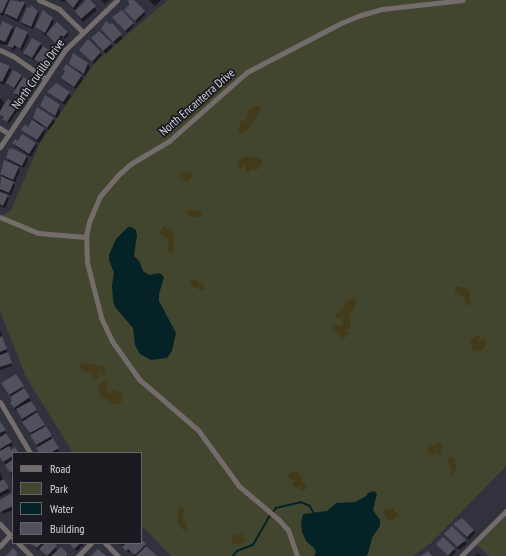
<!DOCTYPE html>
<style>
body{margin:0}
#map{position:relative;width:506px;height:556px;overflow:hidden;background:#32313e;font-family:"PT Sans Narrow",sans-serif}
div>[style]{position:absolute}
.green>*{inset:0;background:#43462f}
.sand>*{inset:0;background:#433a1a}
.water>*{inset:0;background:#052326}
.shadow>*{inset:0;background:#0007}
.stream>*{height:1.5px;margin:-0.75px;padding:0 0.75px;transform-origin:0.75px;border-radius:0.75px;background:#052326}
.building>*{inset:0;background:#51505d}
.street>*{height:5px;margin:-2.5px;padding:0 2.5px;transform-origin:2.5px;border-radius:2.5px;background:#746c6b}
span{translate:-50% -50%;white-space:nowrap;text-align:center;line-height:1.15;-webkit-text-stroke:3.5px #1a1a20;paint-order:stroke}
.street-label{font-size:12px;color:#d5d5dd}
.legend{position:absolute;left:12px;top:452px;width:130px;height:92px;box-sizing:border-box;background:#1a1a20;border:1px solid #65656c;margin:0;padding:5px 7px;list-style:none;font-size:12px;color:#d5d5dd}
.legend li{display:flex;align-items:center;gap:8px;height:20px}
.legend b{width:20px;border:1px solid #65656c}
</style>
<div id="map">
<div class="green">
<div style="clip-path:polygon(168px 0,506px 0,506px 466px,431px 543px,413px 556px,171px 556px,141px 525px,141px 453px,73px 453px,25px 375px,0 311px,0 217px,11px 210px,40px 143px,96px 61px)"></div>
<div style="clip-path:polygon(506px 516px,506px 556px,489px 556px,477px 545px)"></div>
</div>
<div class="sand">
<div style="clip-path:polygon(256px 106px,260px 107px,260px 110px,253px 123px,244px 133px,240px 134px,238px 130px,240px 123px,243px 120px,247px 121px,246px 118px,249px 115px,247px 111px)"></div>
<div style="clip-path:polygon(246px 156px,260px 158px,262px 163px,257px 170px,253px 170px,253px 165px,251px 171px,248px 172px,245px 170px,246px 165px,244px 164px,242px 169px,239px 168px,237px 162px)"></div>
<div style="clip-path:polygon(182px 172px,191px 173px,192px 177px,189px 181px,183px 181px,184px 177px,179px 177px,179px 174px)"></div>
<div style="clip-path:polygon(192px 209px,201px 211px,202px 214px,200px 218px,188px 216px,187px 212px)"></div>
<div style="clip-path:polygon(164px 226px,167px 227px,166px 231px,169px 227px,172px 229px,174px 241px,173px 245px,174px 252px,172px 253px,167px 250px,169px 245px,167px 240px,169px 238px,165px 238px,159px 233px)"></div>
<div style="clip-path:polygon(192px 278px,199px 282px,199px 286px,201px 283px,203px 283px,205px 289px,200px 290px,192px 286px,190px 280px)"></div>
<div style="clip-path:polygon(458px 286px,469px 290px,471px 300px,470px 305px,466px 305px,464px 298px,455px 292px,455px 287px)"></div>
<div style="clip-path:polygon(352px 299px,356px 300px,357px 304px,349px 316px,351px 328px,349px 330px,345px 329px,348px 334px,344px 339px,333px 328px,335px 325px,344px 325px,341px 321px,344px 315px,339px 319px,336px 317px,336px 313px,343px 308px,345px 303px)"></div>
<div style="clip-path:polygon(476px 336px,480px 336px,479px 342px,484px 338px,486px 342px,485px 348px,477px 352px,472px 349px,470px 341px)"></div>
<div style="clip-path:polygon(82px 363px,103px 366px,106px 371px,102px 375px,98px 371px,98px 378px,95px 379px,92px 377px,93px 371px,85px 372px,80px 368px,79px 365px)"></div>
<div style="clip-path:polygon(104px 380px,108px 381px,106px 391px,111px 395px,113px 395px,111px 392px,114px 390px,122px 394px,122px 400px,120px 404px,114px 404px,100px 396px,98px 386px)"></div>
<div style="clip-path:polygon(439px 443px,442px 446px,440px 455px,436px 455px,436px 450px,433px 455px,428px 454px,427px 448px)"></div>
<div style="clip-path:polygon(452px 456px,455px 460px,457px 469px,453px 475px,451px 474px,450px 467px,447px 463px,448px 458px)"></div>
<div style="clip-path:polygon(292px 471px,297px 472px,302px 477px,302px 480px,300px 482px,305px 482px,307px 487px,305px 490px,301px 490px,300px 485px,298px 489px,293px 486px,292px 483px,295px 480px,291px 480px,288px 476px)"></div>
<div style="clip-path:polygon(179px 507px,183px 507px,185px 510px,184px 514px,181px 513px,185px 518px,180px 520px,185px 521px,187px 524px,186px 531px,183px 530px,177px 521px)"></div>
<div style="clip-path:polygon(386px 508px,389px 511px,391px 508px,394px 508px,394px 512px,398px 513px,398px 516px,391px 521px,388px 520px,384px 514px,384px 510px)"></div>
<div style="clip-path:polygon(241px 533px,245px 539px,243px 543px,234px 544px,231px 541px,232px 535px,237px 536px)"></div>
</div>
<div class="water">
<div style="clip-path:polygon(131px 227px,136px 230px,137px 235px,134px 256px,139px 261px,143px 271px,149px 275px,160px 273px,164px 277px,159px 294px,159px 301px,176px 333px,172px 351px,167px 358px,151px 360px,140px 354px,135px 345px,133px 328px,115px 307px,113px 300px,112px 285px,114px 273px,109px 260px,109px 255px,116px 239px,128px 227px)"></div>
<div style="clip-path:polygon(374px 491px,377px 494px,373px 510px,380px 520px,380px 526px,372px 538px,368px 554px,366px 556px,314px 556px,316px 552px,314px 548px,306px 541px,302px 532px,301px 523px,303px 514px,327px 511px,336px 503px,355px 502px,366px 496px,368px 493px)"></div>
</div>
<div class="shadow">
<div style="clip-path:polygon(0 0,12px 0,17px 2px,19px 0,24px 3px,26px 6px,18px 22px,7px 16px,5px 13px,3px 16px,0 14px)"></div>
<div style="clip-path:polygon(59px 0,83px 0,75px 10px,65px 1px,64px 2px)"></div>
<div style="clip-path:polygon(87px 0,97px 10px,83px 22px,78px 16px)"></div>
<div style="clip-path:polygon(101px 0,110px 0,105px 4px)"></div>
<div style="clip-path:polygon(131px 0,146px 14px,137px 23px,125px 10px,130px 5px,129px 2px)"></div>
<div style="clip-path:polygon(149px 0,161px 0,155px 6px)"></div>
<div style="clip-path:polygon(30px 9px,38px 11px,39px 14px,33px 29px,23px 25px,22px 22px)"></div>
<div style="clip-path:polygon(44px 12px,49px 14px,54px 22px,48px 32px,68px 32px,69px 35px,65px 39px,63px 37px,59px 46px,36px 27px)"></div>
<div style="clip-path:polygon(113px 17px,133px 23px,134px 26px,127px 33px)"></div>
<div style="clip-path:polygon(110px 26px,123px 38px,116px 44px,104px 32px)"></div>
<div style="clip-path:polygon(12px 27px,15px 31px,27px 33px,29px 36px,22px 51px,16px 47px,14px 51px,8px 45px,0 44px,0 30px)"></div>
<div style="clip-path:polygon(92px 39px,111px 44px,113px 47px,106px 54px)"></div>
<div style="clip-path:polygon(40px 44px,52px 56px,45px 67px,35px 59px,34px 60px,26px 56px,25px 53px)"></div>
<div style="clip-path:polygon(80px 50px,100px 52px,102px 55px,94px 64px)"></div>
<div style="clip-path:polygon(0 64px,9px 67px,11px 70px,4px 85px,0 83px)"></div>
<div style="clip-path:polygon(70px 64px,88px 64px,90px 67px,85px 76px)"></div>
<div style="clip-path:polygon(64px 69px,81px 76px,83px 79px,76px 89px,64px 81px,62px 78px,66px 72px)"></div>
<div style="clip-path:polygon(21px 76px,23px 79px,33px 83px,35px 86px,26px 100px,16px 96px,14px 93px,16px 90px,7px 83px)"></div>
<div style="clip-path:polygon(48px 92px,69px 93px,71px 96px,65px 105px)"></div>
<div style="clip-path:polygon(0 98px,4px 102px,1px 109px,14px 103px,18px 110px,9px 124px,0 115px)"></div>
<div style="clip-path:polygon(41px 106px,59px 106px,60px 113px,57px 118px)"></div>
<div style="clip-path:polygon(34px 118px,53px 119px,55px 122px,49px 130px,42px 125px,46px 132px,39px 143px,22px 130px,38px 125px)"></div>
<div style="clip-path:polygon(18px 142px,36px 143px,37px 146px,31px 157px,15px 146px,13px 143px)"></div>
<div style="clip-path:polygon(27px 156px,28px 160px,24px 168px,9px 161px,7px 158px)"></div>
<div style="clip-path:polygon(4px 161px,19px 168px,20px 171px,15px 182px,12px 181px,15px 186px,11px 195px,0 191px,2px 176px,0 172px)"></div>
<div style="clip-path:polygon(0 193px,7px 196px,9px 199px,5px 208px,0 206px)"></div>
<div style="clip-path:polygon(0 330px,12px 366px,0 370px)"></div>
<div style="clip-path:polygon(16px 376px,31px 401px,60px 453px,41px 453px,17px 410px,16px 411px,11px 403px,13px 402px,11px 397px,4px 386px)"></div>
<div style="clip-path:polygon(0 422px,13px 445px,9px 448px,10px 451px,18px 453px,13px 453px,13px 478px,0 455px,2px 451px,0 449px)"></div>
<div style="clip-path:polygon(0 473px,10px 492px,0 497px)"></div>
<div style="clip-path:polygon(12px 494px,13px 510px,3px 514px,0 508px,0 501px)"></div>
<div style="clip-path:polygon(455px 525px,473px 530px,475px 533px,469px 540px)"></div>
<div style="clip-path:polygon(452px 528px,467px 544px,459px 550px,445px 535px)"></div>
<div style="clip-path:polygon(443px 538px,456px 552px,452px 556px,448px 556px,437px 544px)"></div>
<div style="clip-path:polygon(141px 541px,155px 556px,135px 556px,131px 551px,129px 553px,121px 544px,120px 545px,118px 543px,141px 543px)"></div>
<div style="clip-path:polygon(30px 543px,52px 543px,58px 551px,61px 548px,68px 556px,46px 556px,40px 549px,39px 551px)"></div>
<div style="clip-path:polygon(69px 543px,85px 543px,77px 551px)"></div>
<div style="clip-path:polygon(478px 553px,481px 556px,475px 556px)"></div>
</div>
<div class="stream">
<div style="left:273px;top:512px;width:5px;rotate:-53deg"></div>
<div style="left:276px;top:508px;width:26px;rotate:-13deg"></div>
<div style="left:301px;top:502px;width:10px;rotate:24deg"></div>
<div style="left:310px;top:506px;width:8px;rotate:60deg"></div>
<div style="left:233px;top:556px;width:6px;rotate:-51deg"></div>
<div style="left:237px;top:551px;width:17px;rotate:-21deg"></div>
<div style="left:253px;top:545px;width:34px;rotate:-60deg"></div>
</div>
<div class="building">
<div style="clip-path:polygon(0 0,8px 0,2px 13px,0 13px)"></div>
<div style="clip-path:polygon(10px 0,25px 2px,17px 19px,4px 13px)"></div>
<div style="clip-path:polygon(65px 0,79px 0,73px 8px)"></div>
<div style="clip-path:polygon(86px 0,90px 0,96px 6px,81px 19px,75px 11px)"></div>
<div style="clip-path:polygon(129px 0,134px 0,145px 11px,135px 21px,124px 10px,130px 4px,128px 2px)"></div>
<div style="clip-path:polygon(31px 5px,38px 11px,31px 27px,21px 22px,27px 7px,30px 8px)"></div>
<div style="clip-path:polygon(43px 10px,53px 18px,45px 33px,35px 27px)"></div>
<div style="clip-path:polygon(122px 10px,134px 23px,125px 31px,112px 17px)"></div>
<div style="clip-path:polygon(2px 21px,13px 26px,5px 42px,0 40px,0 27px)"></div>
<div style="clip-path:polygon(106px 21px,110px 25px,112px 23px,122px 34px,113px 42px,101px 29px)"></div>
<div style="clip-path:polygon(57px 22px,68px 32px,63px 37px,61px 35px,59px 37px,61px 39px,56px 44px,46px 34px)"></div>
<div style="clip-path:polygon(16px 27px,28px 32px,20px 49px,14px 45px,13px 48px,7px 46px)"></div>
<div style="clip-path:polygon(99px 31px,112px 43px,103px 51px,91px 38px)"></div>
<div style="clip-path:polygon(32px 38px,41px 43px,32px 58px,23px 53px)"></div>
<div style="clip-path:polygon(88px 39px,101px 52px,92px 62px,79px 50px)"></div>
<div style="clip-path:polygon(43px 46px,51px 52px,43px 65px,34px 59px)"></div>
<div style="clip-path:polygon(73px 53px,88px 63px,84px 74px,69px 64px)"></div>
<div style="clip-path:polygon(0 62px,10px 66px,2px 82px,0 81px)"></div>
<div style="clip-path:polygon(66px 64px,82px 75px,74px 87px,61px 78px,65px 71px,63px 69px)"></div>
<div style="clip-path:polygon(13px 70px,22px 75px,14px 88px,6px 83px)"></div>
<div style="clip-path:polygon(23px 77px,34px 82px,24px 97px,13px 93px)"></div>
<div style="clip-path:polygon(56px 83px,70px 92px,63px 102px,47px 92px)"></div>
<div style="clip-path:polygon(45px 95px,60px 105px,55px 116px,40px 106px)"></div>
<div style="clip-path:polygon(8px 99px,15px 103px,13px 105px,17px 107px,7px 122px,2px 119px,4px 117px,0 115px,0 111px)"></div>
<div style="clip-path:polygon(37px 107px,54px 118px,47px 128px,33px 118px)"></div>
<div style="clip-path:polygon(32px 120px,45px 128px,37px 140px,21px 130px,25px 124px,28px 127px)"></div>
<div style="clip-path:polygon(22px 134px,36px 143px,29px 154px,12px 143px,15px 139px,18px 141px)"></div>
<div style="clip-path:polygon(9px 148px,11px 150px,12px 148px,27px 156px,22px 166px,6px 158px)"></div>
<div style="clip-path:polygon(4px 160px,19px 167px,13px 180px,0 174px)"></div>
<div style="clip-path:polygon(1px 176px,14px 182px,9px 193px,0 189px)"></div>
<div style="clip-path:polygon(0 192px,8px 195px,3px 206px,0 204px)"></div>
<div style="clip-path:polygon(2px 336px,7px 349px,0 352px,0 337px)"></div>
<div style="clip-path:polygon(8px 352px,12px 363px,0 367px,0 355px)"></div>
<div style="clip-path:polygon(16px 374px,24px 386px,9px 395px,1px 383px)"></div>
<div style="clip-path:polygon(24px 388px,30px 397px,14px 408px,10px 403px,12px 401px,10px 397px)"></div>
<div style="clip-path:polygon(31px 401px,37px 410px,22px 419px,16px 409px)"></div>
<div style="clip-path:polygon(37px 412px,45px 425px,30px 433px,22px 422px)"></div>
<div style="clip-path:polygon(0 421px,6px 430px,0 433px)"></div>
<div style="clip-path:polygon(46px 426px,52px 436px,36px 445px,30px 435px)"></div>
<div style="clip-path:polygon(6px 433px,12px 442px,0 449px,0 437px)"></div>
<div style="clip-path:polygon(53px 438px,59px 448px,50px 453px,39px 453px,36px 448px)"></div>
<div style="clip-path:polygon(9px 446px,11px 450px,15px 447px,19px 453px,13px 453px,13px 456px,3px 462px,0 457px,0 451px)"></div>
<div style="clip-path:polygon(13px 459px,13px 471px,10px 473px,5px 465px)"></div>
<div style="clip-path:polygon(4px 479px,9px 488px,0 493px,0 481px)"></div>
<div style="clip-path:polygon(12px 493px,13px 506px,0 512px,0 500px)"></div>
<div style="clip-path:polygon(462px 518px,474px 530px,467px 537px,453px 524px)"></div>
<div style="clip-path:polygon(452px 526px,466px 540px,457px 547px,444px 534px)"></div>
<div style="clip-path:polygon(443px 537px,455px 548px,448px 556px,436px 544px)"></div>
<div style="clip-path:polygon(141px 539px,146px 544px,135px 555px,128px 549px,126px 551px,122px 547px,126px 543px,141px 543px)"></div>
<div style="clip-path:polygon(29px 543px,42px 543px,37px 548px)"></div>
<div style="clip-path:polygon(45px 543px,54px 543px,57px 546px,47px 556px,39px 549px)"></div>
<div style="clip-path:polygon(69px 543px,81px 543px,74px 549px)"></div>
<div style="clip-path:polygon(146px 546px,157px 556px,136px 556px)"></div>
<div style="clip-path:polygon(61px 547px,68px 554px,66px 556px,51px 556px)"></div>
<div style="clip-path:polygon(13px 548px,18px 553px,16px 555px,18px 556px,6px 556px)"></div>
<div style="clip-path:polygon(98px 549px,106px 556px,91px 556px)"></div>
<div style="clip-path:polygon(428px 551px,432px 556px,421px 556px)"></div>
</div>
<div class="street">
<div style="left:39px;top:0;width:22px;rotate:24deg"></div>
<div style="left:59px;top:9px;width:33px;rotate:44deg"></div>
<div style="left:0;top:50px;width:14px;rotate:25deg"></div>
<div style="left:13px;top:56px;width:40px;rotate:34.9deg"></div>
<div style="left:0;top:128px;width:11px;rotate:34deg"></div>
<div style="left:0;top:147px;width:117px;rotate:-56.2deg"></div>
<div style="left:65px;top:50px;width:72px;rotate:-43.9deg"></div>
<div style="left:0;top:217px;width:41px;rotate:22.8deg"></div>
<div style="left:38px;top:233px;width:48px;rotate:4.8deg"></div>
<div style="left:0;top:402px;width:59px;rotate:59.5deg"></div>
<div style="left:0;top:524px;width:19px;rotate:47deg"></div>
<div style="left:18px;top:543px;width:18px;rotate:45deg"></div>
<div style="left:105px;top:543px;width:18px;rotate:45deg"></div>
<div style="left:0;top:546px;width:15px;rotate:-48deg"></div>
<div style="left:78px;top:556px;width:18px;rotate:-45deg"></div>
<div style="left:297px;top:556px;width:28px;rotate:-109deg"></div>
<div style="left:288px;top:530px;width:13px;rotate:-132deg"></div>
<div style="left:279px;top:520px;width:52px;rotate:-139.6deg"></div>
<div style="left:239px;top:486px;width:69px;rotate:-126.2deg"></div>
<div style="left:198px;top:430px;width:78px;rotate:-139.2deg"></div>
<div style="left:139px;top:379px;width:47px;rotate:-125.4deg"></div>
<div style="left:112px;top:341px;width:26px;rotate:-115deg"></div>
<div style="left:101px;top:317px;width:57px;rotate:-104.3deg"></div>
<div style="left:87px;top:262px;width:25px;rotate:-92deg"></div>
<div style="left:86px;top:237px;width:15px;rotate:-79deg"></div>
<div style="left:89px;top:222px;width:28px;rotate:-67deg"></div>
<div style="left:100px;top:196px;width:28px;rotate:-49deg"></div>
<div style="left:118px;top:175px;width:18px;rotate:-41deg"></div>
<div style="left:132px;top:163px;width:43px;rotate:-30.7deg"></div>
<div style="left:169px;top:141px;width:104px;rotate:-41.5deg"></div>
<div style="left:247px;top:72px;width:106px;rotate:-27.5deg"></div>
<div style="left:341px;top:23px;width:22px;rotate:-22deg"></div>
<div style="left:361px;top:15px;width:22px;rotate:-16deg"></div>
<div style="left:382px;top:9px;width:81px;rotate:-6.3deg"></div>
<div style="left:461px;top:556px;width:64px;rotate:-45deg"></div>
</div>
<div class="street-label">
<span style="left:38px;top:74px;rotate:-55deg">North Crucillo Drive</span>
<span style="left:197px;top:102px;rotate:-41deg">North Encanterra Drive</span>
</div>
<ul class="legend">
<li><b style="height:5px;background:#746c6b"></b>Road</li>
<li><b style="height:11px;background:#43462f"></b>Park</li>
<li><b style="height:11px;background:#052326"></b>Water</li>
<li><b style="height:11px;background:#51505d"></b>Building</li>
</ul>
</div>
